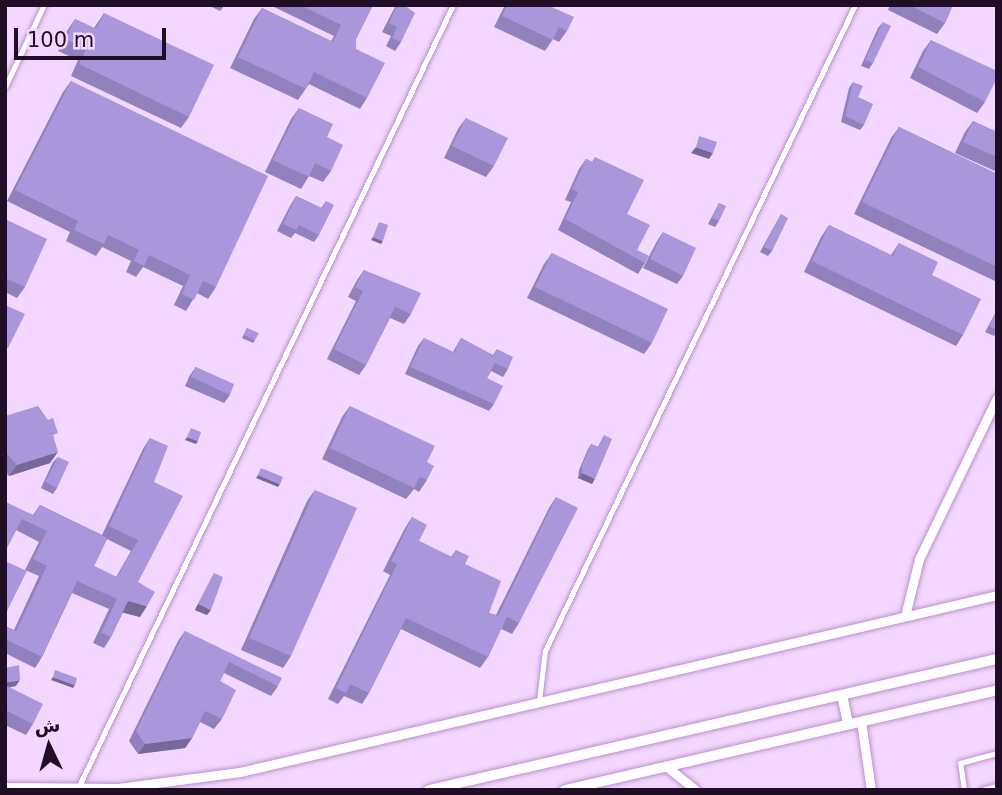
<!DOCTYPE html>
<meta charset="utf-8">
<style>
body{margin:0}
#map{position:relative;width:1002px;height:795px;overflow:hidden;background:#f3d7fe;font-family:"DejaVu Sans","Noto Sans Arabic",sans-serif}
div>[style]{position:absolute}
.roads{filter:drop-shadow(0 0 2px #bb8fcd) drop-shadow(0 0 2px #bb8fcd)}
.service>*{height:4.5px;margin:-2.25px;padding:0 2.25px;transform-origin:2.25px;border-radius:2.25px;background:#fff}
.minor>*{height:9px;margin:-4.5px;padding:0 4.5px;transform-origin:4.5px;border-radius:4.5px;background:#fff}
.tertiary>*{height:10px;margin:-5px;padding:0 5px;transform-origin:5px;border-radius:5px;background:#fff}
.wall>*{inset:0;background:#9181bc}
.shaded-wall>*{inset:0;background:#766999}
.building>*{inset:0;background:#a996db}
span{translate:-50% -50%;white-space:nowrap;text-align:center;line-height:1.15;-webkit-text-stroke:5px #f3d7fe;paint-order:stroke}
.frame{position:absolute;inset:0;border:7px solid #1f0e25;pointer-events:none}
.north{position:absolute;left:14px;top:711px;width:70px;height:70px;-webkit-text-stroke:5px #f3d7fe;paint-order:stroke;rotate:355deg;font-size:19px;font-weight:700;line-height:28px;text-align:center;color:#1f0e25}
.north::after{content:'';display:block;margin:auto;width:24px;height:32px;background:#1f0e25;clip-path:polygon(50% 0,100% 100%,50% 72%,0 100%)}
.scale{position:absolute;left:14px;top:28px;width:152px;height:32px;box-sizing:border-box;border:4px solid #1f0e25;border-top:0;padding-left:9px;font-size:21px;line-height:24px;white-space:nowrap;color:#1f0e25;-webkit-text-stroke:5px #f3d7fe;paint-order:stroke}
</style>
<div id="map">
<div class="roads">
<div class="service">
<div style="left:5px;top:87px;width:91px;rotate:-64.6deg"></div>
<div style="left:539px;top:701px;width:50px;rotate:-83.2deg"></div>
<div style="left:545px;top:651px;width:717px;rotate:-64.36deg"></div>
<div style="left:79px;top:786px;width:866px;rotate:-64.41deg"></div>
<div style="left:964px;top:790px;width:27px;rotate:-98deg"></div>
<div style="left:960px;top:763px;width:38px;rotate:-15deg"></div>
<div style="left:982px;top:790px;width:16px;rotate:-15deg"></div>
</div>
<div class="minor">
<div style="left:905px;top:616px;width:59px;rotate:-76.2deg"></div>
<div style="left:919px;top:559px;width:179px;rotate:-64.2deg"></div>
<div style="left:861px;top:721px;width:70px;rotate:81.8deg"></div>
<div style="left:666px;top:766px;width:38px;rotate:39deg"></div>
<div style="left:5px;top:787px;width:113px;rotate:0.5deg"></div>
<div style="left:118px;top:788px;width:123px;rotate:-7.5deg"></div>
<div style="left:240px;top:772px;width:777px;rotate:-13.16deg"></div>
</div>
<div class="tertiary">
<div style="left:842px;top:695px;width:30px;rotate:78deg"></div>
<div style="left:429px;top:790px;width:583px;rotate:-12.99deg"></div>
<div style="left:565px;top:790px;width:443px;rotate:-13deg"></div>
</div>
</div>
<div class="wall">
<div style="clip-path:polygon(208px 5px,225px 5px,220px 11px)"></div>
<div style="clip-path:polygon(270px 5px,373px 5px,356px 39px,356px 49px,367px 98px,360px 109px,309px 84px,298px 100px,230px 68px,254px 19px,262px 8px,331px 41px,334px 36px)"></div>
<div style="clip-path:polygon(396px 5px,404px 5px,401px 42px,395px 51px,386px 46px,391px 36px,382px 32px)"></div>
<div style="clip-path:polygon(505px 5px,547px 5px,567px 31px,559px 42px,553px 39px,545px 51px,494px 27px)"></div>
<div style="clip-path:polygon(890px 5px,953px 5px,945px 23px,937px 34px,888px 10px)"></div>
<div style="clip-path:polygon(104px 13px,189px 117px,181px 128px,71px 76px,78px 60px,58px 51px,67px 31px,75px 19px,94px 28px)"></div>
<div style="clip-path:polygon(883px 22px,873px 63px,869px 69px,861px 66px,878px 28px)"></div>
<div style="clip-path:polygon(931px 40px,985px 102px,977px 113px,910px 78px,923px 51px)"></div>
<div style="clip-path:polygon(71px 81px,216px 287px,208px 299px,197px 293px,186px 311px,174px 305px,183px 286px,143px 267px,136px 277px,126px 272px,131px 261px,102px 247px,96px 256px,66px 241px,70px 232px,7px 201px,63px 92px)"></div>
<div style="clip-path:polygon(853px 82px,858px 97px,864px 125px,860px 130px,841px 122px,849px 88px)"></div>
<div style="clip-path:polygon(299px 108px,327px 137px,331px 171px,323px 182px,309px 176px,301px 189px,265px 172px,291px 119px)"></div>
<div style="clip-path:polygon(466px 118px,494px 166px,486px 177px,444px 158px,458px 129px)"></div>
<div style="clip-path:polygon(973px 121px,997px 132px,997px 172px,955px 153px,965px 132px)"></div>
<div style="clip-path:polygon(899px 127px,997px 174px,997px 282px,854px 214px,891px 138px)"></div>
<div style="clip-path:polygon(595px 157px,627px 214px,637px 250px,645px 263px,638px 274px,558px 230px,571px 202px,565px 200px,579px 169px,586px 159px,592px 162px)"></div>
<div style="clip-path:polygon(296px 196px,321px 208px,326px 201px,319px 235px,314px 242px,295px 233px,291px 238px,277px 231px,291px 204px)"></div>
<div style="clip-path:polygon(719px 203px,719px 221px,715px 227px,708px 224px)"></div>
<div style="clip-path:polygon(781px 214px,772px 251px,768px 256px,760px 252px)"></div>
<div style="clip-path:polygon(5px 219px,25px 287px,17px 298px,5px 292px)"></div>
<div style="clip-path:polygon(829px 225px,891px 255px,899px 243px,932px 275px,963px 335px,956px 346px,804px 272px,821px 237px)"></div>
<div style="clip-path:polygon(663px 232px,683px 276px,677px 284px,643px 268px,657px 241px)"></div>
<div style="clip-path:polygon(552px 253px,652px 343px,644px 354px,527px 298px,544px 264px)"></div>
<div style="clip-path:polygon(364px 270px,411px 314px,404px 324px,390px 318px,366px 365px,359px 375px,327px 359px,356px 301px,348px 297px,357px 280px)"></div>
<div style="clip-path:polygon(997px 310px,997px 332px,994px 336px,985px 332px)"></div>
<div style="clip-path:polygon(247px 328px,255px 340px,253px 343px,242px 338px)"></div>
<div style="clip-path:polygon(424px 338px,453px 352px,461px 338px,493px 355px,497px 349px,508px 369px,503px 377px,491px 371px,487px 378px,494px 404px,489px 411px,405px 374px,418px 346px)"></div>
<div style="clip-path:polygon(196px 367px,230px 395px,224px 403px,185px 386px,190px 375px)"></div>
<div style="clip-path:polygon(350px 406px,427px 480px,419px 492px,414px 489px,406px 499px,322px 459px,342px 417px)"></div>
<div style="clip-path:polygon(5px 416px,54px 439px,50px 463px,9px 476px,5px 472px)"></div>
<div style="clip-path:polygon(604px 435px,592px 484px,578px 478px,579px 470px,588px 449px,591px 444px,598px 447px)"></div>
<div style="clip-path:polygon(evenodd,150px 438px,154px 482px,138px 582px,140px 617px,123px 612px,111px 637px,104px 648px,93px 643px,109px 609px,72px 593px,42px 657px,35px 668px,5px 653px,5px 626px,14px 630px,39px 576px,25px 570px,39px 542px,16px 530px,5px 503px,33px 515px,40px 505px,102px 535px,143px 449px,150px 438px,107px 539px,131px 551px,116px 577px,94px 566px,107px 539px)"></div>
<div style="clip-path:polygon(58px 457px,57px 488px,53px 494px,41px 488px,53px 462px)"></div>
<div style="clip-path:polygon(315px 490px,291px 656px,283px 668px,241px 650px,307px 501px)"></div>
<div style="clip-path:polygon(556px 497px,519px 623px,512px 634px,501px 629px,488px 657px,480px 668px,401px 629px,369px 693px,362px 704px,344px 696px,338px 704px,328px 699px,390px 575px,383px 571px,405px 528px,412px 517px,419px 541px,451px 557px,456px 550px,465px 564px,489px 613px,496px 615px,549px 508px)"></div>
<div style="clip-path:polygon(214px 573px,207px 615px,195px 610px)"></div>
<div style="clip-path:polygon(185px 631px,278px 686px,271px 696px,224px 673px,220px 681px,222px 719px,214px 729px,200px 722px,192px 738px,185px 748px,138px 754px,129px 741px,178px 641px)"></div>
<div style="clip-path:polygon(5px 668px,16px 686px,10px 687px,33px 724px,26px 735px,5px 725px)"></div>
</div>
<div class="shaded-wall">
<div style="clip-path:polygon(696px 147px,713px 153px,709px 159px,691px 153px)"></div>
<div style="clip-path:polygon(373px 237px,383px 241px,381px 244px,371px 240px)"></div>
<div style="clip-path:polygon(187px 437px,198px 441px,196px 444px,185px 440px)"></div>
<div style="clip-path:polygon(58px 452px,50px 463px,9px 476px,17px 465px)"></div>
<div style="clip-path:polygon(582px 473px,595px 479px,592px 484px,578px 478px)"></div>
<div style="clip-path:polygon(258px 475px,280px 484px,278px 487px,256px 478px)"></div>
<div style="clip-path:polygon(128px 601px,147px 606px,140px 617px,120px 612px)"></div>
<div style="clip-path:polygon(198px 604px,211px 610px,207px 615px,195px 610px)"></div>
<div style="clip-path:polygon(53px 677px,75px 685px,73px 688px,51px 680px)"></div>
<div style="clip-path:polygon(20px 680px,16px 686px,5px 688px,5px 683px)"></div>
<div style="clip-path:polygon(192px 738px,185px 748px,138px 754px,145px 744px)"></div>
</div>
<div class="building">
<div style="clip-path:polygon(300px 5px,373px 5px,356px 39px,356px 49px,385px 63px,367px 98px,314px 72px,306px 89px,238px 57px,262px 8px,333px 42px,341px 25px)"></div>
<div style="clip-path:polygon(397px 5px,404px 5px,415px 13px,401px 42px,392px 38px,397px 27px,389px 23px)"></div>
<div style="clip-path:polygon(507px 5px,547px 5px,574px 17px,567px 31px,559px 27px,553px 40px,502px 16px)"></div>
<div style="clip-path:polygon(909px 5px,953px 5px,945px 23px)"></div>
<div style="clip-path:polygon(104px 13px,214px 65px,189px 117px,79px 64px,86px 49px,65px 39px,75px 19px,96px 29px)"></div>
<div style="clip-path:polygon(883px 22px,891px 26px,873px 63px,865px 60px)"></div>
<div style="clip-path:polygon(931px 40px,997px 71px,997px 78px,985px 102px,918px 67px)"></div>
<div style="clip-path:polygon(71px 81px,268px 176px,216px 287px,203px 281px,194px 300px,182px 294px,190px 275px,149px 255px,144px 266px,134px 261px,139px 250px,108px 235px,104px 244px,74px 230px,78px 221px,15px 190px)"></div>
<div style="clip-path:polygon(853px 82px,863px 86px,858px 97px,873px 104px,864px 125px,845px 116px)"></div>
<div style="clip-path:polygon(299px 108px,333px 124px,327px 137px,343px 145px,331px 171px,315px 163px,309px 177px,273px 160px)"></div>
<div style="clip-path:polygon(466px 118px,508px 138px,494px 166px,452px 146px)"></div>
<div style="clip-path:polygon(973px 121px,997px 132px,997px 157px,963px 142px)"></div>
<div style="clip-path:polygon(899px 127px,997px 174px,997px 267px,862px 202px)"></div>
<div style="clip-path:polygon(699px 136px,717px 142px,713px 153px,696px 147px)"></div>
<div style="clip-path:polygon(595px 157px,644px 180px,627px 214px,650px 225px,637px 250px,649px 256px,645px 263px,565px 219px,578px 192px,572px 189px,586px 159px,593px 162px)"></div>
<div style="clip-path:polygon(296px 196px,322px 208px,326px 201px,334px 205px,319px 235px,299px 225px,296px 230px,283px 224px)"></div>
<div style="clip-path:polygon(719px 203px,726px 206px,719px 221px,712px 218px)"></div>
<div style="clip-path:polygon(781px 214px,788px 218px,772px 251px,764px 247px)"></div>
<div style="clip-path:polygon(5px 219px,47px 239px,25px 287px,5px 278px)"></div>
<div style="clip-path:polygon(379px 222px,388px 225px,383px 241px,373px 237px)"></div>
<div style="clip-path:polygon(829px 225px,893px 256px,899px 243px,938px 262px,932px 275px,981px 299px,963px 335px,812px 261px)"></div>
<div style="clip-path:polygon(663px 232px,696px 248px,683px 276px,650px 259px)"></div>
<div style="clip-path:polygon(552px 253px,668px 309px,652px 343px,535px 287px)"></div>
<div style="clip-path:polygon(364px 270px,421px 293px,411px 314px,395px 307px,366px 365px,334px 349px,363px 291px,355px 287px)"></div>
<div style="clip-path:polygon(5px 305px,25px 314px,8px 348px,5px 346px)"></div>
<div style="clip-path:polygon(997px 311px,997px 330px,989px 326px)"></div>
<div style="clip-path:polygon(247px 328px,259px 333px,255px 340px,244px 335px)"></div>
<div style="clip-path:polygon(424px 338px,454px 353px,461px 338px,494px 356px,497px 349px,513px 357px,508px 369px,495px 363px,487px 378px,503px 386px,494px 404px,410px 367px)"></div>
<div style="clip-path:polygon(196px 367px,234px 384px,230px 395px,191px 377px)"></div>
<div style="clip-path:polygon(38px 406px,48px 420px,53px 418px,58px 433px,53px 435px,58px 452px,17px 465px,5px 452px,5px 416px)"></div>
<div style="clip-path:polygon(350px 406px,435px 446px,427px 462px,434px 466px,427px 480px,420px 477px,414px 488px,330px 448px)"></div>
<div style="clip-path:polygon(191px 428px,201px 432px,198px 441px,187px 437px)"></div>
<div style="clip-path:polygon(604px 435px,612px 439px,595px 479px,582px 473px,582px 466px,591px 444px,599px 447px)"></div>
<div style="clip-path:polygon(150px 438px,168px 446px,154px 482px,183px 496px,138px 582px,155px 592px,147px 606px,128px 601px,111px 637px,101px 633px,117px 599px,77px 581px,42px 657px,5px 639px,5px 626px,16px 631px,47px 566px,33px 559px,47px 531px,22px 519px,5px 552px,6px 502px,34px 516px,40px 505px,107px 538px,94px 566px,117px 577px,138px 540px,109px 526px)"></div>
<div style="clip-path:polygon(58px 457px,69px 462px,57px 488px,45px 482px)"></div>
<div style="clip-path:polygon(261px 468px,283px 477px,280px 484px,258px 475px)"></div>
<div style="clip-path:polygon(315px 490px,357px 508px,291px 656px,249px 638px)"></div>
<div style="clip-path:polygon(556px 497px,578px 508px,519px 623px,507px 617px,488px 657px,406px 618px,369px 693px,350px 684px,346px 693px,336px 688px,397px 564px,391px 561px,412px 517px,427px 525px,419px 541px,452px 557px,456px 550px,469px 556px,465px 564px,501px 581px,489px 613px,498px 616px)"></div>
<div style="clip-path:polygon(5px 561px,27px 571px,5px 615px)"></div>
<div style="clip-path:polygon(214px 573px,223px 577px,211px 610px,198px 604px)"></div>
<div style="clip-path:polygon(185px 631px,282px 678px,278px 686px,229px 662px,220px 681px,236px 690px,222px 719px,205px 711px,192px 738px,145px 744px,136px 731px)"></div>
<div style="clip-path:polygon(19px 665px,20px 680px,5px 683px,5px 668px)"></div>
<div style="clip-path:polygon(55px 670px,77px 678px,75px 685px,53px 677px)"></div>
<div style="clip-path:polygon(5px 685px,43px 704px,33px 724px,5px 710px)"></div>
</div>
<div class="frame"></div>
<div class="north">ش</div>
<div class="scale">100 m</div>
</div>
